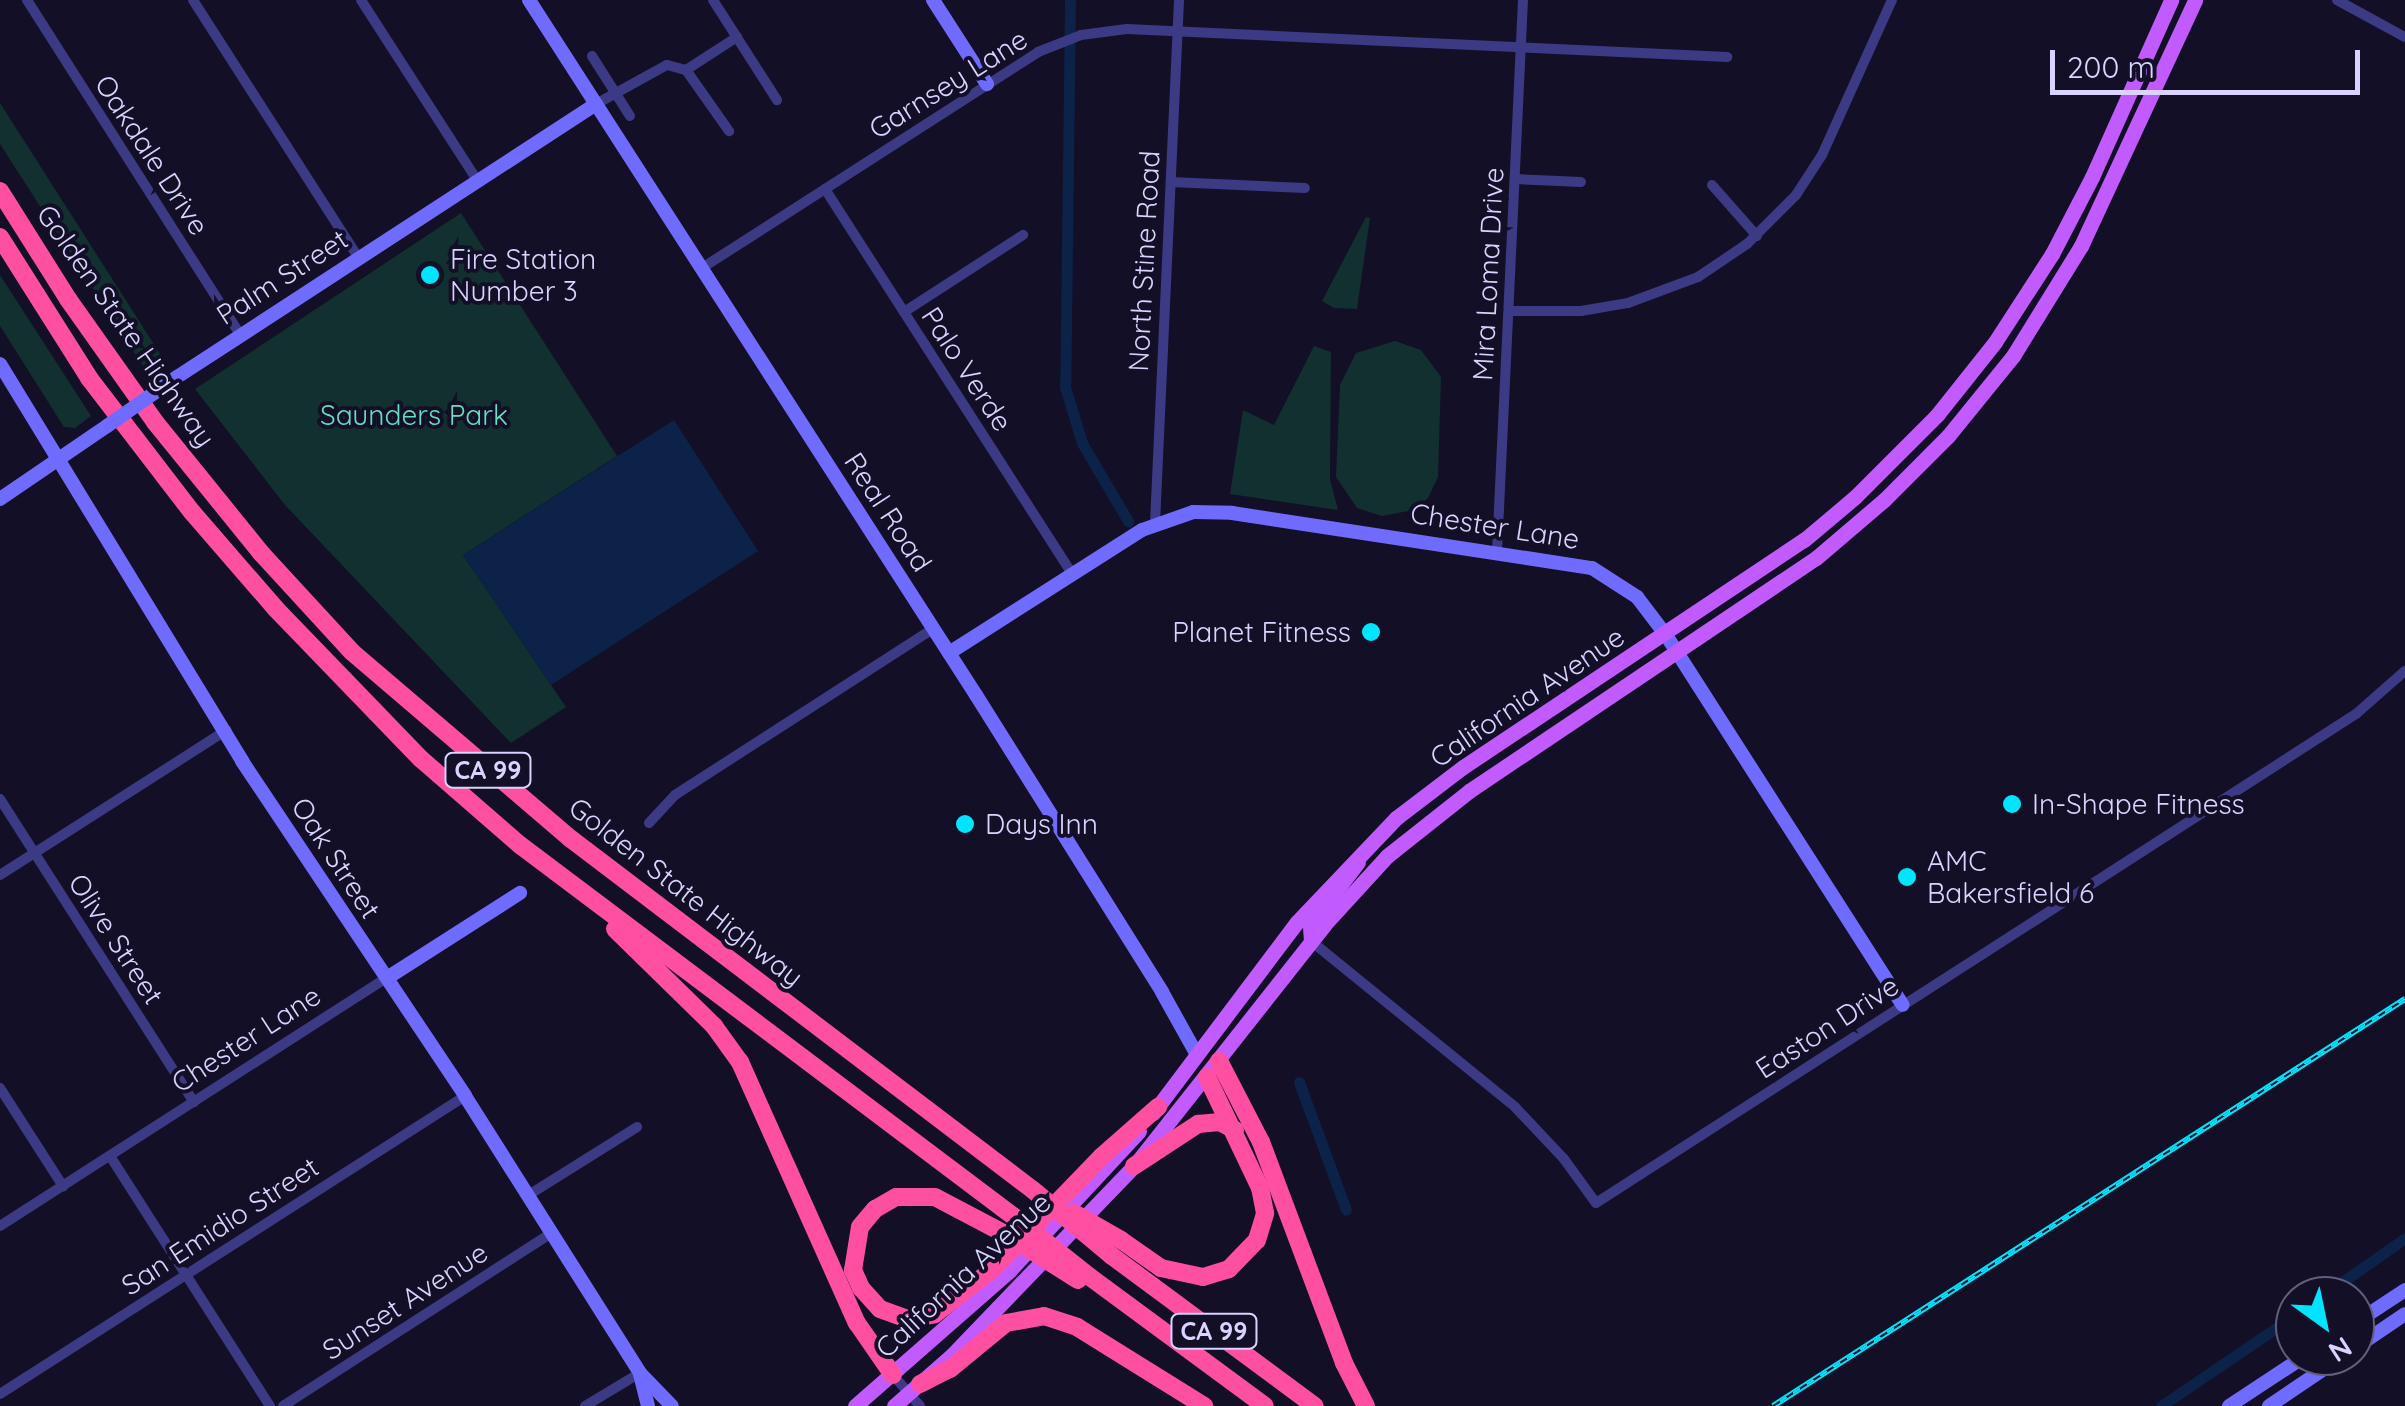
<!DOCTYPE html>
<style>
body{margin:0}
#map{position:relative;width:2405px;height:1406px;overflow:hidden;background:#130f26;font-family:Quicksand,sans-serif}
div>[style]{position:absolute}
.green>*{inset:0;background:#12302f}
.water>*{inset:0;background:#0c2248}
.canal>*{height:11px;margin:-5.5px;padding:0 5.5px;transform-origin:5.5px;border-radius:5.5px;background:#0c2248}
.street>*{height:10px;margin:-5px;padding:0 5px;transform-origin:5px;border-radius:5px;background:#3d3a85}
.secondary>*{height:14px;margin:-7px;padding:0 7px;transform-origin:7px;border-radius:7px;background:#6f6bff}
.primary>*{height:15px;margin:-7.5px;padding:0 7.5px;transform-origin:7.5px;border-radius:7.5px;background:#c25bff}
.highway>*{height:18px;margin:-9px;padding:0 9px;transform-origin:9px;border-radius:9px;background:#ff4fa3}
.rail>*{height:6px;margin-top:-3px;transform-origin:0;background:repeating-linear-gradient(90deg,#130f26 0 8px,#00e5ff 0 16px);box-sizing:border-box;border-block:2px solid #00e5ff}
.secondary-bridge>*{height:14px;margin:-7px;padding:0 7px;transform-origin:7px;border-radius:7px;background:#6f6bff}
.highway-bridge>*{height:18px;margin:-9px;padding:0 9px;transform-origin:9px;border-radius:9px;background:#ff4fa3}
.dots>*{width:28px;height:28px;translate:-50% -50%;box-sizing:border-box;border:5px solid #130f26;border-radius:50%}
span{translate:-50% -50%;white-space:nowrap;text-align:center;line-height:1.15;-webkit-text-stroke:8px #130f26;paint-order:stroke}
.shield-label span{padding:2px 8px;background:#130f26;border:2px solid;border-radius:8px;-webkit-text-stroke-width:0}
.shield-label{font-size:25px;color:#d9d4ff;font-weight:700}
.street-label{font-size:28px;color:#d9d4ff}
.poi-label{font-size:28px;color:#d9d4ff}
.left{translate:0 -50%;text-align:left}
.right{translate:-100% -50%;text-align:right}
.park-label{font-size:28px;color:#5fe0c0}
.north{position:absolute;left:2275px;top:1276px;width:100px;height:100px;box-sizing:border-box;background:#130f26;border:2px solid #625e7d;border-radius:50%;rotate:147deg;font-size:28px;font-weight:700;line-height:40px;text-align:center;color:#d9d4ff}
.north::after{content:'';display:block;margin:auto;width:35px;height:45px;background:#00e5ff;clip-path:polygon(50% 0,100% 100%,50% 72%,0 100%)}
.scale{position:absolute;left:2050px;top:50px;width:310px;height:45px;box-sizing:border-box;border:5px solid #d9d4ff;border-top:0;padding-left:12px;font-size:30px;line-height:35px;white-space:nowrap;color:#d9d4ff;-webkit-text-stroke:8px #130f26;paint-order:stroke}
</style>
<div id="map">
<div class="green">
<div style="clip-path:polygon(0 103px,164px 360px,148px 374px,0 144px)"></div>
<div style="clip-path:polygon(461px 213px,617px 456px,463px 555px,566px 707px,511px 743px,285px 505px,195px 389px)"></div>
<div style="clip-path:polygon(1366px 217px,1370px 218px,1357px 309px,1334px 308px,1322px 301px)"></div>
<div style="clip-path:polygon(0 275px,91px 416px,75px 428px,64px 427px,0 326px)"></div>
<div style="clip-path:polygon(1395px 341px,1421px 350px,1441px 377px,1438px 477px,1428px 498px,1414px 510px,1382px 516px,1357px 508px,1336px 477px,1340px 385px,1356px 353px)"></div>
<div style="clip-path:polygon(1314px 346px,1331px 352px,1330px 480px,1338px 510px,1230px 494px,1243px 410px,1274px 425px)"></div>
</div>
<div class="water">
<div style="clip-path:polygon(674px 420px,758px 551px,551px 685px,463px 555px)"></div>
</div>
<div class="canal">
<div style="left:1070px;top:0;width:387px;rotate:90.7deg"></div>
<div style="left:1065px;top:387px;width:59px;rotate:73.1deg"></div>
<div style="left:1082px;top:443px;width:91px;rotate:59.5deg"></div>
<div style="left:1299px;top:1082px;width:136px;rotate:69.8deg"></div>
<div style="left:2322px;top:1296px;width:101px;rotate:-34.9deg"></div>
<div style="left:2161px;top:1406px;width:162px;rotate:-34.2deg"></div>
</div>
<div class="street">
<div style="left:27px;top:0;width:396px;rotate:57.5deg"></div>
<div style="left:193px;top:0;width:305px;rotate:57.3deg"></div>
<div style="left:361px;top:0;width:214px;rotate:57.2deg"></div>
<div style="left:713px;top:0;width:119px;rotate:57.4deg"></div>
<div style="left:2337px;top:0;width:77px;rotate:28.6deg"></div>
<div style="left:592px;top:56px;width:71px;rotate:57.7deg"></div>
<div style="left:686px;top:70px;width:61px;rotate:-32.9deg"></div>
<div style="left:596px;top:104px;width:81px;rotate:-28.8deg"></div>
<div style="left:667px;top:65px;width:20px;rotate:15deg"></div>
<div style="left:686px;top:70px;width:75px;rotate:54.8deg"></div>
<div style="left:1515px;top:179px;width:66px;rotate:2.6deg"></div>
<div style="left:1171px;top:182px;width:134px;rotate:2.6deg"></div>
<div style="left:1712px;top:185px;width:68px;rotate:48.6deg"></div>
<div style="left:825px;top:189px;width:457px;rotate:57.3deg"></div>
<div style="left:702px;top:268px;width:399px;rotate:-32.7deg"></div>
<div style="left:1038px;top:52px;width:46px;rotate:-21.6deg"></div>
<div style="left:1081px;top:35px;width:46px;rotate:-7.4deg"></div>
<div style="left:1127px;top:29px;width:601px;rotate:2.67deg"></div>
<div style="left:1509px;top:311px;width:72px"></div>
<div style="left:1581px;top:311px;width:48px;rotate:-9.7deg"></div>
<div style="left:1628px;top:303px;width:75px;rotate:-20.4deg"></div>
<div style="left:1698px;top:277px;width:59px;rotate:-34deg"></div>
<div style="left:1747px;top:244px;width:69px;rotate:-45deg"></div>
<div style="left:1796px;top:195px;width:48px;rotate:-57deg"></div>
<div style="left:1822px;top:155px;width:170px;rotate:-65.7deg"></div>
<div style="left:904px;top:312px;width:142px;rotate:-32.9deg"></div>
<div style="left:1155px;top:523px;width:524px;rotate:-87.37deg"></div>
<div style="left:1497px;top:551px;width:552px;rotate:-87.3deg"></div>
<div style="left:0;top:799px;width:360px;rotate:57.4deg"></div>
<div style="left:649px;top:823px;width:38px;rotate:-47deg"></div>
<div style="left:675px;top:795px;width:307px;rotate:-32.8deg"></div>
<div style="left:0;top:875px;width:269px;rotate:-32.6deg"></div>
<div style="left:1311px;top:941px;width:263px;rotate:39.1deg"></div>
<div style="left:1515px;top:1107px;width:71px;rotate:46.7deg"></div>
<div style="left:1564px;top:1159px;width:54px;rotate:54deg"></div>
<div style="left:1596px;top:1203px;width:904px;rotate:-32.76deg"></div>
<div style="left:2356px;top:714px;width:65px;rotate:-41.3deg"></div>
<div style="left:0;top:1088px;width:117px;rotate:57.3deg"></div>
<div style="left:110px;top:1156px;width:297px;rotate:57.4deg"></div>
<div style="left:527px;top:1196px;width:130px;rotate:-32.1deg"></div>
<div style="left:0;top:1226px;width:460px;rotate:-32.7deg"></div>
<div style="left:893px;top:1375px;width:41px;rotate:48.9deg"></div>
<div style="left:0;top:1394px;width:552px;rotate:-32.65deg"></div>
<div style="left:283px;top:1406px;width:319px;rotate:-32.8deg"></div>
<div style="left:585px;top:1406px;width:64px;rotate:-31deg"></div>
</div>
<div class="secondary">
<div style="left:529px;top:0;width:826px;rotate:57.25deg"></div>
<div style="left:976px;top:695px;width:350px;rotate:57.9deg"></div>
<div style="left:1162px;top:992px;width:72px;rotate:60.9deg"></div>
<div style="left:933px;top:0;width:100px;rotate:57.3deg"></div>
<div style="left:0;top:364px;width:465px;rotate:58.6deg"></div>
<div style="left:242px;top:761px;width:402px;rotate:56.3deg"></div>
<div style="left:465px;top:1096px;width:328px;rotate:57.7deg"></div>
<div style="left:640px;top:1373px;width:46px;rotate:45.9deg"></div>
<div style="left:177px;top:377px;width:500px;rotate:-33.09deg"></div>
<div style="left:0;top:499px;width:130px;rotate:-34.3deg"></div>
<div style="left:949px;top:653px;width:229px;rotate:-32.5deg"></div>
<div style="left:1142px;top:530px;width:54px;rotate:-19.4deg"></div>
<div style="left:1193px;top:512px;width:39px;rotate:1deg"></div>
<div style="left:1232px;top:513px;width:364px;rotate:8.7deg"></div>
<div style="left:1592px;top:568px;width:54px;rotate:32.8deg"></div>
<div style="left:1637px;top:597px;width:48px;rotate:52.7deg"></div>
<div style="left:1666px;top:635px;width:439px;rotate:57.4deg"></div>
<div style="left:387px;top:978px;width:158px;rotate:-32.6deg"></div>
<div style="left:2355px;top:1323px;width:60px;rotate:-33.4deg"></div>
<div style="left:2355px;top:1348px;width:60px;rotate:-34.2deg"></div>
<div style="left:640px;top:1374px;width:33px;rotate:76deg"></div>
<div style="left:2229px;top:1406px;width:91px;rotate:-33.3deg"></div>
<div style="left:2269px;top:1406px;width:89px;rotate:-34deg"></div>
</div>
<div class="primary">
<div style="left:1311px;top:941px;width:16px;rotate:-94deg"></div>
<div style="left:1310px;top:925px;width:79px;rotate:-52.7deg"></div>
<div style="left:1153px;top:1113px;width:239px;rotate:-53deg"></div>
<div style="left:1297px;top:922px;width:144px;rotate:-46.4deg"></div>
<div style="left:1396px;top:818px;width:84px;rotate:-37.3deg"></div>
<div style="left:1463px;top:767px;width:410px;rotate:-33.7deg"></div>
<div style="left:1804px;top:540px;width:67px;rotate:-40.1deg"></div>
<div style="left:1855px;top:497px;width:116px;rotate:-45deg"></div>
<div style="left:1937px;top:415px;width:93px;rotate:-51.5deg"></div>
<div style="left:1995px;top:342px;width:105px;rotate:-57.1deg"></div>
<div style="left:2052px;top:254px;width:87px;rotate:-62.5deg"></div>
<div style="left:2092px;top:177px;width:194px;rotate:-65.9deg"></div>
<div style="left:855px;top:1406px;width:205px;rotate:-41.2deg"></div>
<div style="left:1009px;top:1271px;width:191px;rotate:-47.1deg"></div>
<div style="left:894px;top:1406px;width:77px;rotate:-41.3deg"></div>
<div style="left:952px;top:1355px;width:262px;rotate:-46.1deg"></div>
<div style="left:1134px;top:1166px;width:307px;rotate:-51.7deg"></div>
<div style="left:1324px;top:925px;width:93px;rotate:-47.6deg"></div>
<div style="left:1387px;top:856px;width:105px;rotate:-38.4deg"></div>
<div style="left:1469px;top:791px;width:418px;rotate:-33.9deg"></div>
<div style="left:1816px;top:558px;width:89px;rotate:-40.5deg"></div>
<div style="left:1884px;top:500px;width:91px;rotate:-45deg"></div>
<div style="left:1948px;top:436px;width:103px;rotate:-50.9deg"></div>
<div style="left:2013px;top:356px;width:129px;rotate:-58.3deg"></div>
<div style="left:2081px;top:246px;width:271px;rotate:-65.1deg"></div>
</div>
<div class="highway">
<div style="left:0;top:191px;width:128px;rotate:57.8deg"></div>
<div style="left:68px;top:299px;width:151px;rotate:54.7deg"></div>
<div style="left:155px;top:422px;width:169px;rotate:51deg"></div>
<div style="left:261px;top:553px;width:134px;rotate:47.4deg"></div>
<div style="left:352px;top:652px;width:288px;rotate:40.5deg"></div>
<div style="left:571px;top:839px;width:580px;rotate:37.23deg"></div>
<div style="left:0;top:237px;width:167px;rotate:57.7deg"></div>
<div style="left:89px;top:378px;width:169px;rotate:52.5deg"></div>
<div style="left:192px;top:512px;width:128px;rotate:49.1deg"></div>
<div style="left:276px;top:609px;width:209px;rotate:46deg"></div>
<div style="left:421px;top:759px;width:131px;rotate:41deg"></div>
<div style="left:520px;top:845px;width:622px;rotate:36.96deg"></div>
<div style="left:615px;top:929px;width:139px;rotate:44.4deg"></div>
<div style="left:714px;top:1026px;width:44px;rotate:54.2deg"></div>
<div style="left:740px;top:1062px;width:286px;rotate:65.9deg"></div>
<div style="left:857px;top:1323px;width:63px;rotate:55.3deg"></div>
<div style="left:1219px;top:1061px;width:91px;rotate:62.6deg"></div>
<div style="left:1261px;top:1142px;width:236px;rotate:69.4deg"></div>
<div style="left:1344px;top:1363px;width:48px;rotate:62.9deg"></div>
<div style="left:1134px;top:1166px;width:77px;rotate:-33.3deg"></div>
<div style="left:1198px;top:1124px;width:22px;rotate:-5deg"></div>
<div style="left:1220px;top:1122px;width:17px;rotate:28deg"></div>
<div style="left:1007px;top:1235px;width:81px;rotate:-152.2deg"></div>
<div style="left:935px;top:1197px;width:39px;rotate:180deg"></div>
<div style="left:896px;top:1197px;width:24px;rotate:150deg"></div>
<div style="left:875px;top:1209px;width:23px;rotate:130deg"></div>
<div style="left:860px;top:1227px;width:44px;rotate:99.2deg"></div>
<div style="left:853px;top:1270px;width:20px;rotate:66deg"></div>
<div style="left:861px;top:1288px;width:28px;rotate:48deg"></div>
<div style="left:880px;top:1309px;width:30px;rotate:20deg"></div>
<div style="left:908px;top:1319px;width:27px;rotate:-10deg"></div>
<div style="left:935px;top:1314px;width:73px;rotate:-37.8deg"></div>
<div style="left:993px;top:1269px;width:156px;rotate:-46deg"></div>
<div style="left:1101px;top:1157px;width:76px;rotate:-41.3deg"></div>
<div style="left:1121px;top:1240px;width:49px;rotate:35deg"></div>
<div style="left:1161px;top:1268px;width:43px;rotate:12.1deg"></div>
<div style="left:1203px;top:1277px;width:27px;rotate:-17deg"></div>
<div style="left:1229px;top:1269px;width:40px;rotate:-46deg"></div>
<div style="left:1257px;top:1240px;width:28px;rotate:-73deg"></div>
<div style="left:1265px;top:1213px;width:25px;rotate:-101deg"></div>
<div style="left:1260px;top:1188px;width:123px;rotate:-115.5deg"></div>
<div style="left:1112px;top:1256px;width:252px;rotate:36.5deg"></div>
<div style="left:1090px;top:1277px;width:217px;rotate:36.4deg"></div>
<div style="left:920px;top:1384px;width:34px;rotate:-27deg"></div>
<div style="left:950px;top:1369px;width:72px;rotate:-39.4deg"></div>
<div style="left:1006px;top:1323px;width:39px;rotate:-10deg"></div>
<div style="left:1044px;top:1316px;width:35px;rotate:18deg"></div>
<div style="left:1077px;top:1327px;width:150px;rotate:31.9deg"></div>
</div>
<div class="rail">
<div style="left:1773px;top:1406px;width:752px;rotate:-32.78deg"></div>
</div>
<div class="secondary-bridge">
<div style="left:107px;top:426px;width:85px;rotate:-35deg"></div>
</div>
<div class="highway-bridge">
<div style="left:1033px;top:1190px;width:103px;rotate:39.9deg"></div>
<div style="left:1074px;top:1213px;width:54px;rotate:29.9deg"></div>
<div style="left:1017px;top:1219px;width:93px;rotate:38.5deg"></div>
<div style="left:1007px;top:1235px;width:84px;rotate:32.4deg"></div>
</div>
<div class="dots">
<div style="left:430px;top:275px;background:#00e5ff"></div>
<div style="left:1371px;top:632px;background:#00e5ff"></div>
<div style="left:2012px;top:804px;background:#00e5ff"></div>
<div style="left:965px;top:824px;background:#00e5ff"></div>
<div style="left:1907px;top:877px;background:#00e5ff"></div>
</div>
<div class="shield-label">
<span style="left:488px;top:770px">CA 99</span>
<span style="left:1214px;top:1331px">CA 99</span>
</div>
<div class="street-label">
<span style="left:948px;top:84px;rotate:-32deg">Garnsey Lane</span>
<span style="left:152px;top:155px;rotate:57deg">Oakdale Drive</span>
<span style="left:1144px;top:261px;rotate:-87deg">North Stine Road</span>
<span style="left:1488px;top:274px;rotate:-87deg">Mira Loma Drive</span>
<span style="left:282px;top:277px;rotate:-33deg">Palm Street</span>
<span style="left:126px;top:326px;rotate:55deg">Golden State Highway</span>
<span style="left:967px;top:369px;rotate:57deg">Palo Verde</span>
<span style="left:888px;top:512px;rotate:57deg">Real Road</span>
<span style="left:1495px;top:526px;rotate:9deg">Chester Lane</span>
<span style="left:1527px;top:697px;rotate:-34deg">California Avenue</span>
<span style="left:336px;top:858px;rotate:57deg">Oak Street</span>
<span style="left:686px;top:892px;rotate:38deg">Golden State Highway</span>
<span style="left:116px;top:939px;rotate:57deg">Olive Street</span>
<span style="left:1827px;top:1027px;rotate:-33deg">Easton Drive</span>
<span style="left:246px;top:1039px;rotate:-33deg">Chester Lane</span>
<span style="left:220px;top:1226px;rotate:-33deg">San Emidio Street</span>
<span style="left:963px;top:1275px;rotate:-43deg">California Avenue</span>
<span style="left:405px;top:1301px;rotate:-33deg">Sunset Avenue</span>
</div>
<div class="poi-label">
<span class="left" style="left:450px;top:275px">Fire Station<br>Number 3</span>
<span class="right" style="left:1351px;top:632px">Planet Fitness</span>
<span class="left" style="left:2032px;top:804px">In-Shape Fitness</span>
<span class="left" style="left:985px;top:824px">Days Inn</span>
<span class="left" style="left:1927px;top:877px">AMC<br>Bakersfield 6</span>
</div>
<div class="park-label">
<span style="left:414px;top:415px">Saunders Park</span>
</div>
<div class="north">N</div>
<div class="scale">200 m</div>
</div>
